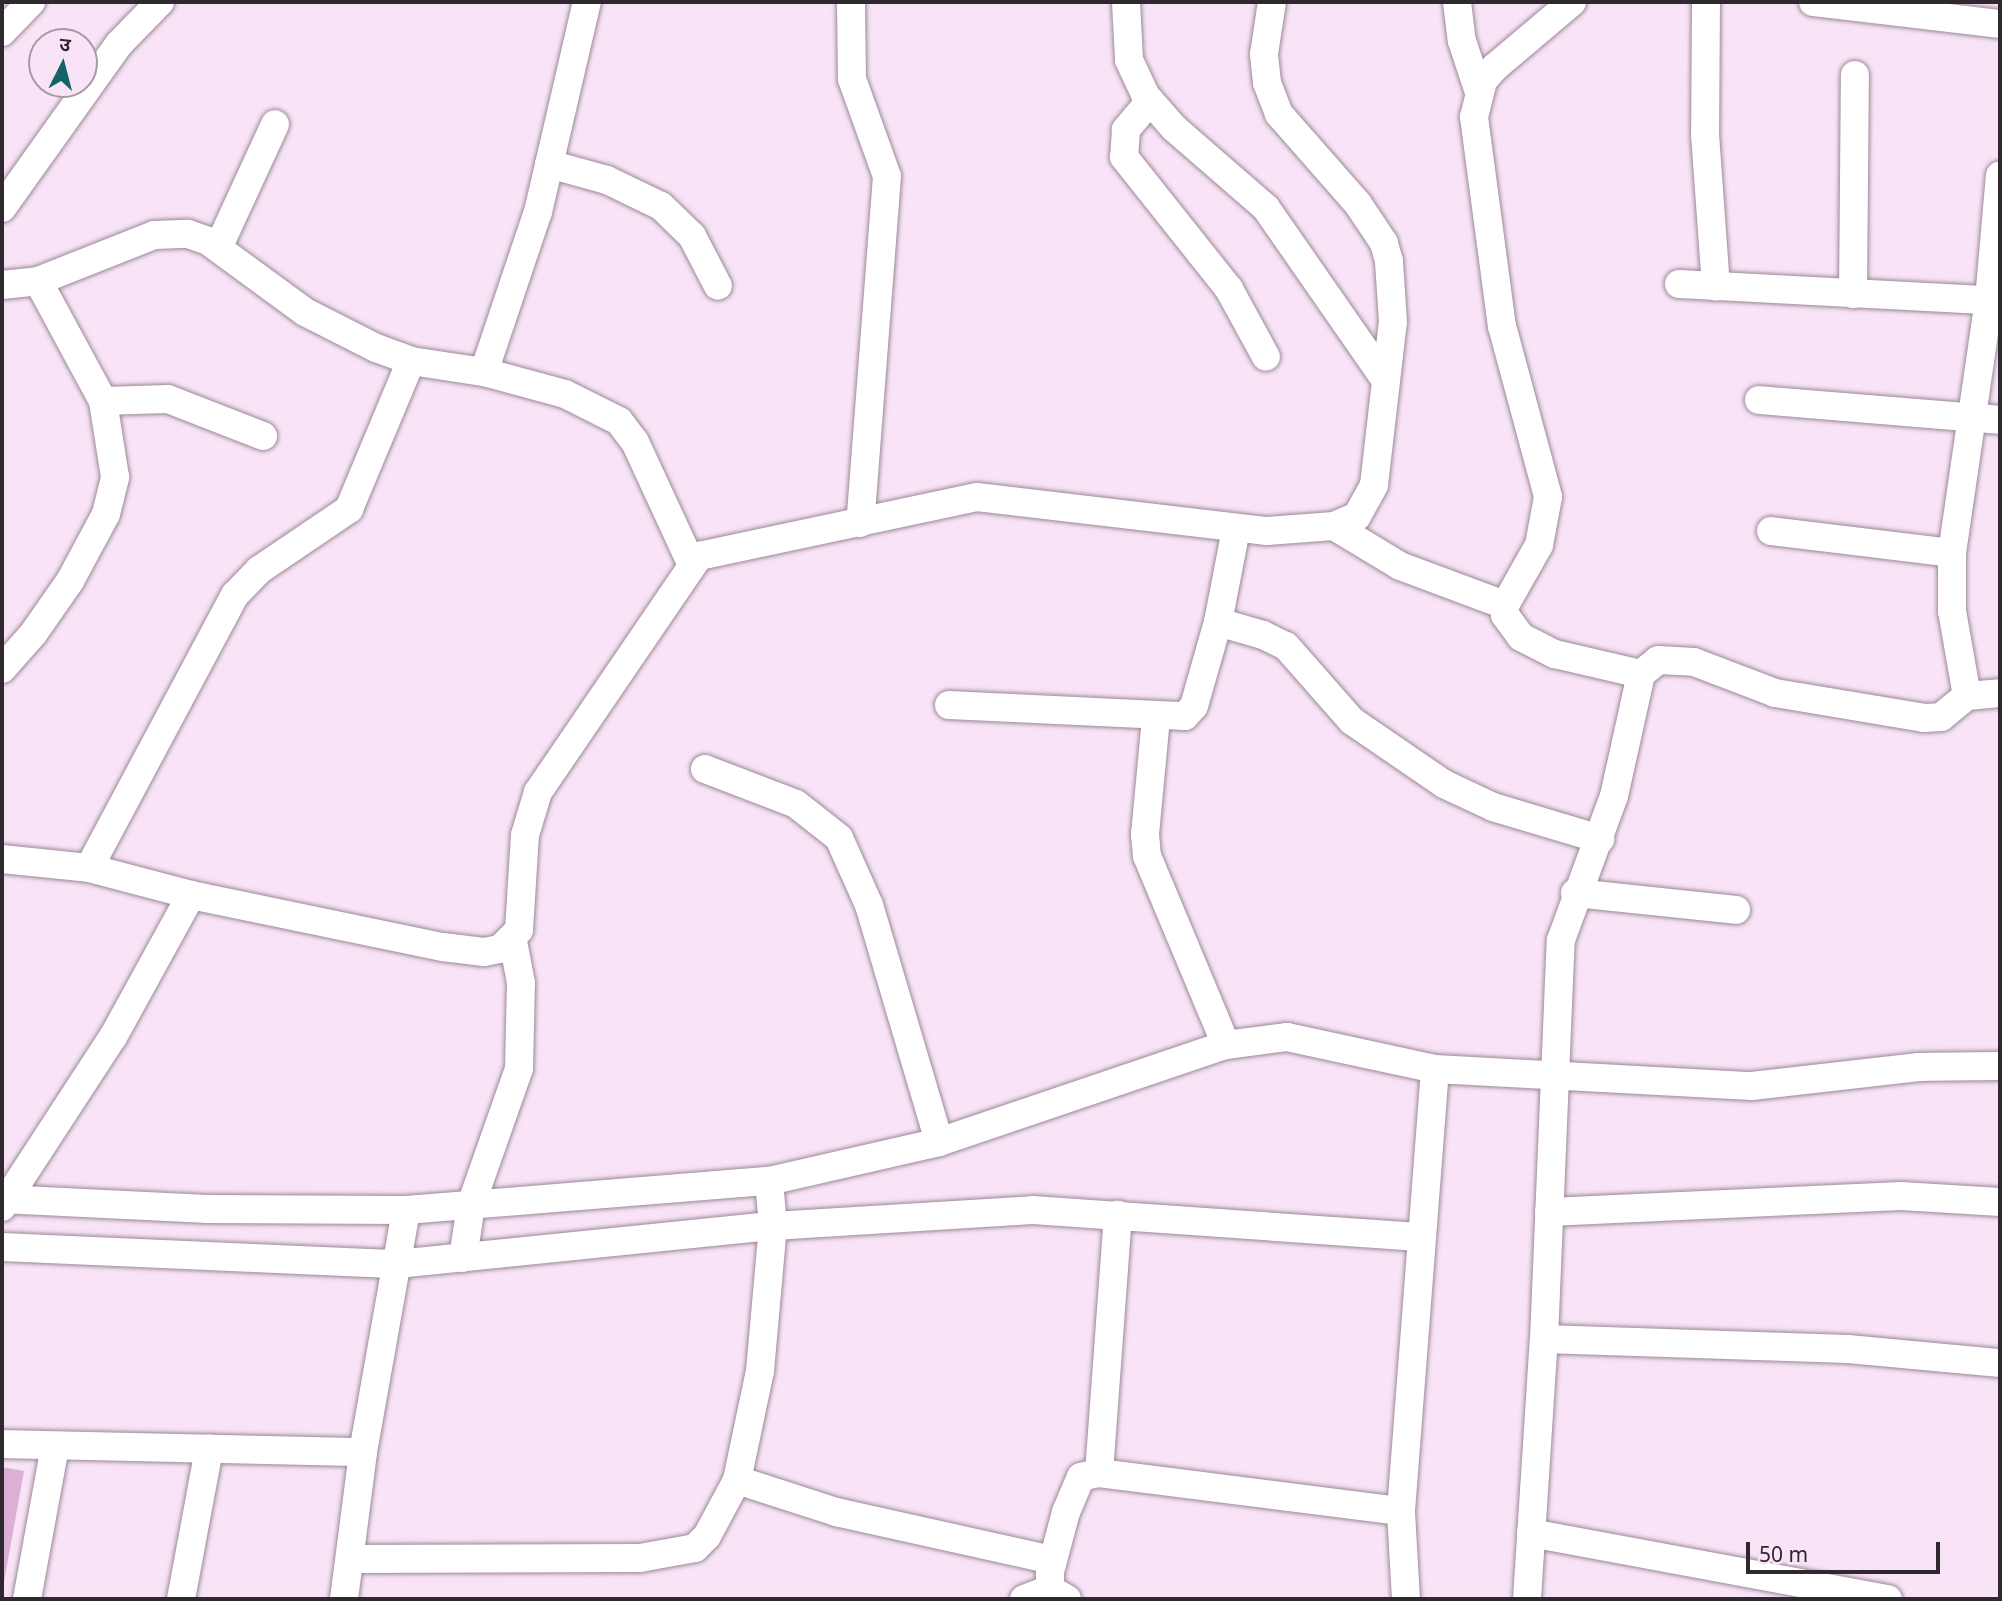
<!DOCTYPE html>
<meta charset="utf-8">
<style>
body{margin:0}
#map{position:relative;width:2002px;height:1601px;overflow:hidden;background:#f8e4f6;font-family:"Noto Sans","Noto Sans Devanagari",sans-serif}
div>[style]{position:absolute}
.green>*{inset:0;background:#dcafd7}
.roads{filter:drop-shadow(0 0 2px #9b8898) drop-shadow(0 0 2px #9b8898)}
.minor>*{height:28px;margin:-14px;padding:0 14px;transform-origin:14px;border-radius:14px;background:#fff}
span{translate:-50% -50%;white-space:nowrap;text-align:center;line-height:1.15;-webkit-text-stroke:5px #f8e4f6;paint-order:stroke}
.frame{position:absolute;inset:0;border:4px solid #30282f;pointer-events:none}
.north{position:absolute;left:28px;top:28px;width:70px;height:70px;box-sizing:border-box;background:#f8e4f6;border:2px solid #a899a6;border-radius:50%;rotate:6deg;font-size:19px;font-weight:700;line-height:28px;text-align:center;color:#30282f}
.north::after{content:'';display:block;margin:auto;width:24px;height:32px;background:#146367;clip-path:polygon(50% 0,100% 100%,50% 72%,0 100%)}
.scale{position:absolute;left:1746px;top:1542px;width:194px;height:32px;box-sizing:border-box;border:4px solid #30282f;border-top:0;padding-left:9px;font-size:21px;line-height:24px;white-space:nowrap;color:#30282f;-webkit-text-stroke:5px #f8e4f6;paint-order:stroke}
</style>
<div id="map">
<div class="green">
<div style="clip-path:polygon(2px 1467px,24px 1471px,2px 1593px)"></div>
</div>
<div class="roads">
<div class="minor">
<div style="left:851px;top:2px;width:77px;rotate:89.3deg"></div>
<div style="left:852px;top:79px;width:103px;rotate:70.2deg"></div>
<div style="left:887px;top:176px;width:348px;rotate:94.4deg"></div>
<div style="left:1126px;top:2px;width:58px;rotate:87deg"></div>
<div style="left:1129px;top:60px;width:38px;rotate:65deg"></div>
<div style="left:1145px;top:95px;width:44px;rotate:48.7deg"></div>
<div style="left:1174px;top:128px;width:122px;rotate:41deg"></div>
<div style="left:1266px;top:208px;width:207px;rotate:55.2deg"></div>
<div style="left:1457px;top:2px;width:39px;rotate:83deg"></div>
<div style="left:1462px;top:41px;width:54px;rotate:71.6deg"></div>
<div style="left:1572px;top:2px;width:101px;rotate:139.8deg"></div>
<div style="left:1495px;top:67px;width:18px;rotate:131deg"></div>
<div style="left:1483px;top:81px;width:37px;rotate:104deg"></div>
<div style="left:1474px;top:117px;width:211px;rotate:82.4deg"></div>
<div style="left:1502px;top:326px;width:177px;rotate:74.9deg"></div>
<div style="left:1548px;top:497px;width:49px;rotate:100.6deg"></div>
<div style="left:1539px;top:545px;width:69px;rotate:119.5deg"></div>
<div style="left:1505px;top:605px;width:10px;rotate:90deg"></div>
<div style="left:1505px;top:615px;width:27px;rotate:54deg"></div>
<div style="left:1521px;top:637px;width:38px;rotate:27deg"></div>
<div style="left:1555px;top:654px;width:88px;rotate:13.1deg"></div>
<div style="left:1706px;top:2px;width:132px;rotate:90.4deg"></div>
<div style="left:1705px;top:134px;width:153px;rotate:85.9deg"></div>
<div style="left:1813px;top:2px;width:188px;rotate:6.7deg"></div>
<div style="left:2px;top:32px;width:42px;rotate:-46deg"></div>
<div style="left:1150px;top:101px;width:38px;rotate:130deg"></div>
<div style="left:1126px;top:130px;width:27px;rotate:94deg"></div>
<div style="left:1124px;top:157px;width:169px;rotate:51.5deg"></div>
<div style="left:1229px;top:289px;width:77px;rotate:61.4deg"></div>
<div style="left:549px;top:164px;width:60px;rotate:15.4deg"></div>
<div style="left:607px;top:180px;width:60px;rotate:25.7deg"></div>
<div style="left:661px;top:206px;width:43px;rotate:44.1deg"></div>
<div style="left:692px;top:236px;width:56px;rotate:62.5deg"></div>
<div style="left:2px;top:208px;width:201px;rotate:-54.5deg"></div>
<div style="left:119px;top:44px;width:59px;rotate:-45.7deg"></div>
<div style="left:219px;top:246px;width:134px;rotate:-65.3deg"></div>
<div style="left:1679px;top:284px;width:310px;rotate:3deg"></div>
<div style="left:2px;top:285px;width:36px;rotate:-6deg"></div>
<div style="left:38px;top:281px;width:125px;rotate:-21.6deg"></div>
<div style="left:154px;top:235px;width:34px;rotate:-2deg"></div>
<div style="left:188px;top:234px;width:21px;rotate:19deg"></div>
<div style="left:208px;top:241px;width:120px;rotate:36.2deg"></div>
<div style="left:305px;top:312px;width:80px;rotate:26.9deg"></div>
<div style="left:376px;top:348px;width:37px;rotate:20deg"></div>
<div style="left:411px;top:361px;width:74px;rotate:8.6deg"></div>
<div style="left:484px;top:372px;width:84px;rotate:15.2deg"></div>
<div style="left:565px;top:394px;width:60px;rotate:26.6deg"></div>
<div style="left:619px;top:421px;width:26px;rotate:53deg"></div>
<div style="left:635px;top:442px;width:133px;rotate:65.2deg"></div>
<div style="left:1853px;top:294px;width:219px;rotate:-89.5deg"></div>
<div style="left:484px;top:372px;width:169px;rotate:-71.4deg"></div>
<div style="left:538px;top:212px;width:216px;rotate:-76.9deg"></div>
<div style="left:1759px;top:400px;width:242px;rotate:4.7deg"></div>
<div style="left:103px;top:401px;width:65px;rotate:-1.8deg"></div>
<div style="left:168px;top:399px;width:102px;rotate:21.3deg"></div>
<div style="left:1334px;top:526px;width:77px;rotate:31.2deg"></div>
<div style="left:1400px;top:566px;width:112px;rotate:20.4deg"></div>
<div style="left:1771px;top:531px;width:182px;rotate:6.9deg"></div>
<div style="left:1218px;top:622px;width:47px;rotate:16.1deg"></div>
<div style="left:1263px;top:635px;width:25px;rotate:26deg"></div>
<div style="left:1286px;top:646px;width:100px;rotate:48.7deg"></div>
<div style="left:1352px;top:721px;width:112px;rotate:34.4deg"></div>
<div style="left:1444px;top:784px;width:54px;rotate:25.1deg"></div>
<div style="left:1493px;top:807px;width:112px;rotate:16.7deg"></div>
<div style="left:2px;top:669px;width:47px;rotate:-48.5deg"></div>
<div style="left:33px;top:634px;width:65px;rotate:-55.1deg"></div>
<div style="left:70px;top:581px;width:76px;rotate:-61.8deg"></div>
<div style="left:106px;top:514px;width:38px;rotate:-76deg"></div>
<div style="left:115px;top:477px;width:77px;rotate:-99deg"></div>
<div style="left:103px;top:401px;width:136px;rotate:-118.4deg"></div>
<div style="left:1967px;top:696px;width:86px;rotate:-100deg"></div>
<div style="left:1952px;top:611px;width:58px;rotate:-90deg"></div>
<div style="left:1952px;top:553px;width:256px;rotate:-81.7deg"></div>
<div style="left:1989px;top:300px;width:125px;rotate:-85deg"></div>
<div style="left:949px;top:705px;width:236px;rotate:2.7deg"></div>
<div style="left:1185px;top:716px;width:13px;rotate:-48deg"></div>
<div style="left:1194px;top:706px;width:87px;rotate:-74.1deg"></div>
<div style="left:1218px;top:622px;width:95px;rotate:-79deg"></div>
<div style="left:1156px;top:718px;width:117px;rotate:95.4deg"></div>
<div style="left:1145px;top:834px;width:22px;rotate:85deg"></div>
<div style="left:1147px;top:856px;width:205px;rotate:67.3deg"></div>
<div style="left:705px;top:769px;width:97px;rotate:21deg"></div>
<div style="left:796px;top:804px;width:55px;rotate:38.3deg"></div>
<div style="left:839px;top:838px;width:73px;rotate:65.9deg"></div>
<div style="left:869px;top:905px;width:247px;rotate:73.5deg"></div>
<div style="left:2px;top:859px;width:87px;rotate:5.9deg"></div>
<div style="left:89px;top:868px;width:106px;rotate:14.8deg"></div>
<div style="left:191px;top:895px;width:257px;rotate:11.7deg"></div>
<div style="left:443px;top:947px;width:41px;rotate:7deg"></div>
<div style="left:484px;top:952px;width:16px;rotate:-11deg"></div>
<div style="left:500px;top:949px;width:27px;rotate:-45deg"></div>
<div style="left:519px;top:930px;width:95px;rotate:-86.4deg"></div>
<div style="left:525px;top:835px;width:45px;rotate:-73.2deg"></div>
<div style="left:538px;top:792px;width:286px;rotate:-55.7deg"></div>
<div style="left:699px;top:556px;width:284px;rotate:-12deg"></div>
<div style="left:977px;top:497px;width:292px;rotate:6.7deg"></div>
<div style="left:1267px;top:531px;width:67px;rotate:-4.3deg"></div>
<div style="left:1334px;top:526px;width:25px;rotate:-23deg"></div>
<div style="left:1357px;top:516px;width:35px;rotate:-61deg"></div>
<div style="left:1374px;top:485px;width:164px;rotate:-83.4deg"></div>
<div style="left:1393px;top:322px;width:61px;rotate:-93.8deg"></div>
<div style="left:1389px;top:261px;width:19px;rotate:-106deg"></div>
<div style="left:1384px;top:243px;width:47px;rotate:-123.7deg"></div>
<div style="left:1358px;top:204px;width:120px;rotate:-131.3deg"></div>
<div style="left:1279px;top:114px;width:33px;rotate:-111deg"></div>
<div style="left:1267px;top:83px;width:29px;rotate:-96deg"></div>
<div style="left:1264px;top:54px;width:53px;rotate:-81.3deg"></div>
<div style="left:89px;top:868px;width:310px;rotate:-61.9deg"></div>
<div style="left:235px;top:595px;width:35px;rotate:-46deg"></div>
<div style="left:259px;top:570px;width:109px;rotate:-34.1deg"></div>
<div style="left:349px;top:509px;width:160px;rotate:-67.3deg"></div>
<div style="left:1575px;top:893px;width:162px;rotate:6deg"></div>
<div style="left:2px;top:1199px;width:206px;rotate:2.8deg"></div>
<div style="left:208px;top:1209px;width:198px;rotate:0.3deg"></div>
<div style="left:406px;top:1210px;width:364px;rotate:-4.6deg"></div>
<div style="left:769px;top:1181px;width:174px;rotate:-12.9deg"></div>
<div style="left:939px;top:1142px;width:303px;rotate:-18.7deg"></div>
<div style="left:1226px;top:1045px;width:62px;rotate:-7.5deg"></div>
<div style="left:1287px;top:1037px;width:151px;rotate:12.2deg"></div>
<div style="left:1435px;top:1069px;width:317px;rotate:3.1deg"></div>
<div style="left:1752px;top:1086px;width:168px;rotate:-6.5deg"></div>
<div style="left:1919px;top:1067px;width:81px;rotate:-0.7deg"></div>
<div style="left:2px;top:1207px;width:203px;rotate:-56.9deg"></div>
<div style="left:113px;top:1037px;width:162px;rotate:-61.2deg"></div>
<div style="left:1549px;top:1212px;width:352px;rotate:-2.6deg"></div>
<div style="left:1901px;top:1196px;width:99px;rotate:3.5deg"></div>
<div style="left:2px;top:1247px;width:395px;rotate:2.5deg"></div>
<div style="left:397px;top:1264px;width:378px;rotate:-5.8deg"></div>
<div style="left:773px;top:1226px;width:260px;rotate:-3.5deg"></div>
<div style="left:1033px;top:1210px;width:387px;rotate:4deg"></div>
<div style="left:463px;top:1258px;width:54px;rotate:-81.4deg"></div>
<div style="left:471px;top:1205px;width:144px;rotate:-70.6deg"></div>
<div style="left:519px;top:1069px;width:86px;rotate:-88.7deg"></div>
<div style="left:521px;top:983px;width:43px;rotate:-100.8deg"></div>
<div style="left:1544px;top:1339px;width:304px;rotate:1.9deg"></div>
<div style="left:1848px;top:1349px;width:153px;rotate:5.3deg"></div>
<div style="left:2px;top:1444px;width:361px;rotate:1.3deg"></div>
<div style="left:1099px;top:1473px;width:259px;rotate:-85.8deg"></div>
<div style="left:737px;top:1480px;width:104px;rotate:17.9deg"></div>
<div style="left:836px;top:1512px;width:222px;rotate:12.5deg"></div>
<div style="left:1531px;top:1533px;width:363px;rotate:10.5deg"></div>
<div style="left:351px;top:1559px;width:289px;rotate:-0.2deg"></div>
<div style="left:640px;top:1558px;width:56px;rotate:-10.3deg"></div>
<div style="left:695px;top:1548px;width:17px;rotate:-45deg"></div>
<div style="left:707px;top:1536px;width:64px;rotate:-61.8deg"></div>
<div style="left:737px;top:1480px;width:111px;rotate:-78.1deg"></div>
<div style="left:760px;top:1371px;width:146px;rotate:-84.9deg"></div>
<div style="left:773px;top:1226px;width:45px;rotate:-95.1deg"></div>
<div style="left:27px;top:1599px;width:155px;rotate:-79.6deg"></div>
<div style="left:181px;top:1599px;width:153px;rotate:-79.4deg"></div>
<div style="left:344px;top:1599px;width:148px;rotate:-82.6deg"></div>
<div style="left:363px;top:1452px;width:246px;rotate:-79.9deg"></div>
<div style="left:1024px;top:1599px;width:28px;rotate:-21deg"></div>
<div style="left:1067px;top:1599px;width:20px;rotate:-150deg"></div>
<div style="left:1050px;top:1589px;width:17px;rotate:-90deg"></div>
<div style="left:1050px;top:1572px;width:62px;rotate:-75.1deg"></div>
<div style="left:1066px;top:1512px;width:38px;rotate:-67deg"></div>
<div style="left:1081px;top:1477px;width:18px;rotate:-13deg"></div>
<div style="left:1099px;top:1473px;width:304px;rotate:7.2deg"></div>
<div style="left:1406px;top:1599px;width:88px;rotate:-93.3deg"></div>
<div style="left:1401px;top:1511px;width:443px;rotate:-85.6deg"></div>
<div style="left:1527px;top:1599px;width:261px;rotate:-86.3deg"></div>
<div style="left:1544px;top:1339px;width:399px;rotate:-87.6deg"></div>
<div style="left:1561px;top:940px;width:153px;rotate:-69.8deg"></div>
<div style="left:1614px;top:796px;width:125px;rotate:-77.5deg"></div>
<div style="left:1641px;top:674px;width:22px;rotate:-39deg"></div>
<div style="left:1658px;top:660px;width:36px;rotate:3deg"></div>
<div style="left:1694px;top:662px;width:87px;rotate:20.9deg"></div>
<div style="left:1775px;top:693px;width:151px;rotate:9.5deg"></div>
<div style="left:1924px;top:718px;width:17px;rotate:-3deg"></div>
<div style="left:1941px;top:717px;width:33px;rotate:-39deg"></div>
<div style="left:1967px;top:696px;width:33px;rotate:-5deg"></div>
</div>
</div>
<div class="frame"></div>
<div class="north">उ</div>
<div class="scale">50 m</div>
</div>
